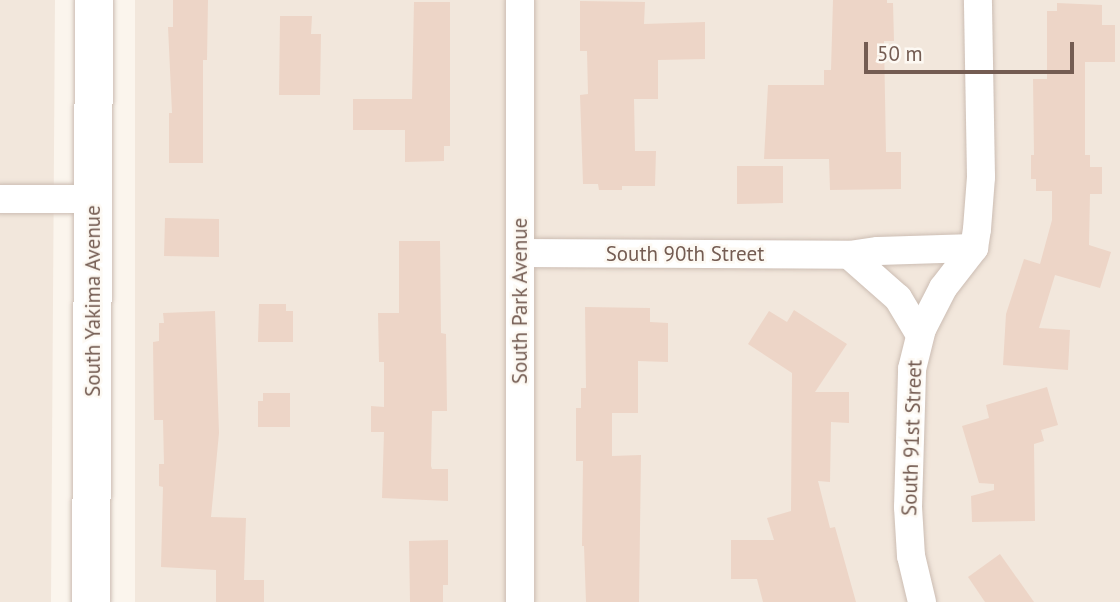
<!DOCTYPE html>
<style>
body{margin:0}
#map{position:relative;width:1120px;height:602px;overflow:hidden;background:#fbf5ed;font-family:"PT Sans",sans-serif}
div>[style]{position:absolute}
.residential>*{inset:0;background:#f2e7dc}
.building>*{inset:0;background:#edd5c7}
.roads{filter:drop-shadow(0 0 2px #ccbdb3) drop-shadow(0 0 2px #ccbdb3)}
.minor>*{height:28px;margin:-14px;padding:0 14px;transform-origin:14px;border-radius:14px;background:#fff}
.secondary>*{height:38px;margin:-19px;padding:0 19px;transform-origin:19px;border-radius:19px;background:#fff}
span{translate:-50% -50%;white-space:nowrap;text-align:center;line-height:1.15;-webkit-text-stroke:5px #fdf9f3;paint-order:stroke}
.street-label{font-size:21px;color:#745c52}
.scale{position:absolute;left:864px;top:42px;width:210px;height:32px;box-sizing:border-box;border:4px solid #745c52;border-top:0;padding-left:9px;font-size:21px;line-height:24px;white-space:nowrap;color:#745c52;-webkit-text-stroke:5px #fdf9f3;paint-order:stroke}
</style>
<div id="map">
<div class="residential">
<div style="clip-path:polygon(0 0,55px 0,51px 602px,0 602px)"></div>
<div style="clip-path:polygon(135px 0,1120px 0,1120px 602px,135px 602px)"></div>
</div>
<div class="building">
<div style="clip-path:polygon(173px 0,208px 0,207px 60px,203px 60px,203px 163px,169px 163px,169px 113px,172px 113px,168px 27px,173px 27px)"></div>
<div style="clip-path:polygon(833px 0,887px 0,887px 3px,893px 3px,894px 41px,884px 41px,886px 152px,901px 152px,901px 189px,830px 190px,829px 159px,764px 159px,768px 85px,824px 85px,824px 70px,831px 70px)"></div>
<div style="clip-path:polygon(580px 1px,645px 2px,644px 24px,705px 22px,705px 59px,658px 60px,658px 99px,634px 99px,635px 151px,656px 151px,655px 186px,622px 186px,622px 190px,599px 190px,598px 184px,583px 184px,580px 95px,588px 94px,587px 51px,580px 51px)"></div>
<div style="clip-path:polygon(414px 2px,450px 2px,450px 146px,444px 146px,444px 161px,405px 162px,405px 130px,353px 130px,353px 99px,412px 99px)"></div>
<div style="clip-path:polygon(1057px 3px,1102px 5px,1102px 25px,1115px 25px,1115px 62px,1085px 62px,1085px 155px,1090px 155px,1090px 167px,1102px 167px,1102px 194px,1090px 194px,1089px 245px,1111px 252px,1100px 288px,1055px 275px,1039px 328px,1070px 330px,1068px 370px,1003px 365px,1006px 314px,1024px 259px,1040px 264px,1052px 220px,1052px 191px,1036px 191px,1036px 179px,1031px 179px,1031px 155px,1034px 155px,1033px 79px,1047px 79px,1047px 11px,1057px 11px)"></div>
<div style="clip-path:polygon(280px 16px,312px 16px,311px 34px,321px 34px,320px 95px,279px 95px)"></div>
<div style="clip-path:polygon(737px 166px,783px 166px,783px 203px,737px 204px)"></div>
<div style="clip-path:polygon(165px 218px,219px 219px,219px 257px,164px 256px)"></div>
<div style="clip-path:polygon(399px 241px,440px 241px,441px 333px,446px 334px,447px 411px,432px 411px,431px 466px,432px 469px,448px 469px,448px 501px,382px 498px,384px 432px,371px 432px,371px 406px,384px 407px,384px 362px,379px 362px,378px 313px,399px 313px)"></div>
<div style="clip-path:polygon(259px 304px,286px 304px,286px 311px,293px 311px,293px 342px,258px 342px)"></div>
<div style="clip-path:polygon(585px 307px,650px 308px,650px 322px,668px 323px,668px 362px,638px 361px,638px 413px,612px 413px,612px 456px,641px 455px,639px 602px,586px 602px,584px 546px,582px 546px,583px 461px,576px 461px,576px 408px,581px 408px,581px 388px,586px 388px)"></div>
<div style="clip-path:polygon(794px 310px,847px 344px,815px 392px,849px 392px,849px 423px,831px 422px,830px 482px,818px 481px,830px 528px,835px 527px,856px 602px,763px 602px,757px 579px,731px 579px,731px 540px,774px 540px,767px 518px,791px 511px,792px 373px,748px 344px,769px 311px,787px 322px)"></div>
<div style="clip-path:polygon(215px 311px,219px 433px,211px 517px,246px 518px,244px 580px,264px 580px,264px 602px,216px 602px,216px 570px,161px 567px,163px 487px,159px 486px,159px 464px,164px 464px,163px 420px,154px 420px,153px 342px,159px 341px,159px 323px,164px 323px,163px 313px)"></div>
<div style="clip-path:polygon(1047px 387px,1058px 425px,1041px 430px,1044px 441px,1034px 444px,1035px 521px,972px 522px,971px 496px,994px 490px,994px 484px,979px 483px,962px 426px,989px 418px,986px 405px)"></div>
<div style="clip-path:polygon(263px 393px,290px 393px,290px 427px,258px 427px,258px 401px,263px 401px)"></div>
<div style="clip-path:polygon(448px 540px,448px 585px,443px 585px,443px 602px,410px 602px,409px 541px)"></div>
<div style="clip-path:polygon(1000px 554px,1034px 602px,985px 602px,968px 577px)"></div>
</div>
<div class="roads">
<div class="minor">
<div style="left:0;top:199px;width:93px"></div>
<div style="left:521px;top:253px;width:328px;rotate:0.3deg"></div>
<div style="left:849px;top:255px;width:29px;rotate:-8deg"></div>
<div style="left:878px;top:251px;width:96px;rotate:-1.8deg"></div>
<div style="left:849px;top:255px;width:65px;rotate:41.3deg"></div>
<div style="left:898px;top:298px;width:43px;rotate:59.3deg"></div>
<div style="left:520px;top:602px;width:602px;rotate:-90deg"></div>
<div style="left:922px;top:602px;width:47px;rotate:-103.4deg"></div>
<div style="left:911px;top:556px;width:49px;rotate:-93.5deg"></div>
<div style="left:908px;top:507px;width:138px;rotate:-88.3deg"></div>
<div style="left:912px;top:369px;width:41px;rotate:-76deg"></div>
<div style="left:922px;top:329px;width:46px;rotate:-62.9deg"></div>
<div style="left:943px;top:288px;width:51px;rotate:-52.2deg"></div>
<div style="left:974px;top:248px;width:19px;rotate:-81deg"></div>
<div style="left:977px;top:229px;width:52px;rotate:-85.6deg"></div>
<div style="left:981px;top:177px;width:177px;rotate:-91deg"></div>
</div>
<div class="secondary">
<div style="left:91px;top:602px;width:602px;rotate:-89.71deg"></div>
</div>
</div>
<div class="street-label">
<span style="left:685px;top:254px">South 90th Street</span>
<span style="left:93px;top:301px;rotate:-90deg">South Yakima Avenue</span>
<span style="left:520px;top:301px;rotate:-90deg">South Park Avenue</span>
<span style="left:912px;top:438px;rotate:-88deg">South 91st Street</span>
</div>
<div class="scale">50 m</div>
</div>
